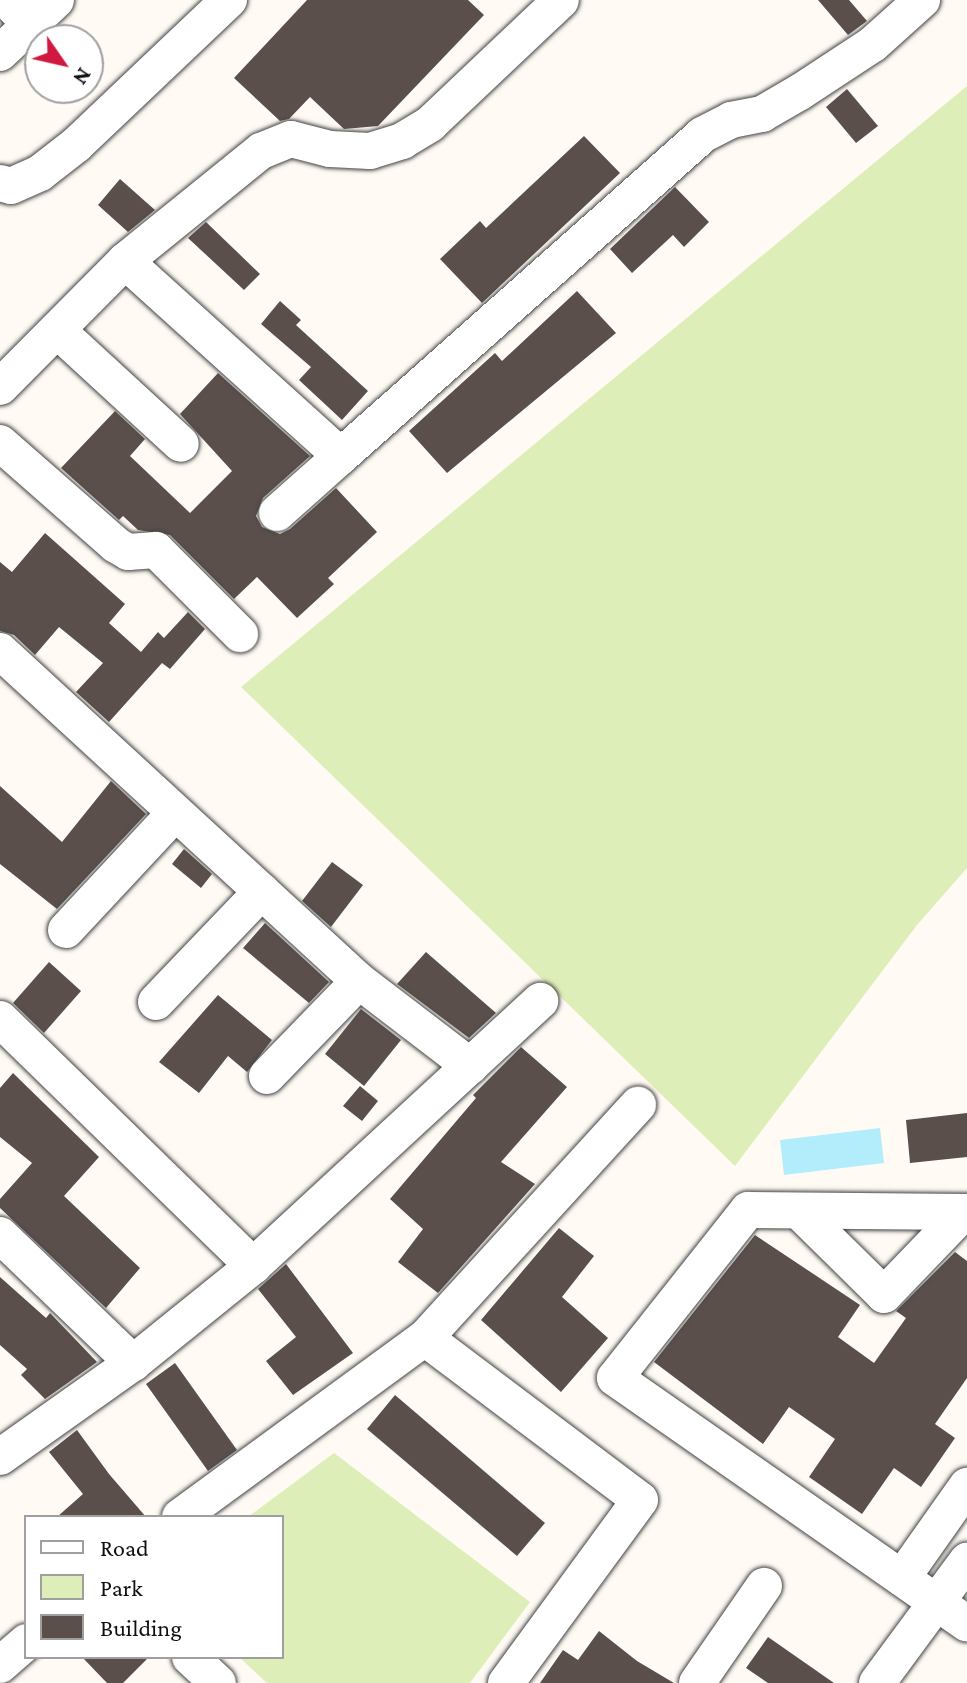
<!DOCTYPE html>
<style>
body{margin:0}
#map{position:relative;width:967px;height:1683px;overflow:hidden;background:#fffbf4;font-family:"Crimson Pro",serif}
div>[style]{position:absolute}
.green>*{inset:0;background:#deeeb8}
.water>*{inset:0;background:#b3edfc}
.building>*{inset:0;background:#5a4f4b}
.roads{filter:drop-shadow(0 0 2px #434343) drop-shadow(0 0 2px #434343)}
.minor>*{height:36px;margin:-18px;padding:0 18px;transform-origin:18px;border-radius:18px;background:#fff}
span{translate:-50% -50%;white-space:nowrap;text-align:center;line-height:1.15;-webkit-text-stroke:8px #fff;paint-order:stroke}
.legend{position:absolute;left:24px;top:1515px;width:260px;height:144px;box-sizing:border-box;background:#fff;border:2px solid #9f9f9f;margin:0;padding:10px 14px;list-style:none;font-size:24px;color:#101010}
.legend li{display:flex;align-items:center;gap:16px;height:40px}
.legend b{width:40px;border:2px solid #9f9f9f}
.north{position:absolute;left:24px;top:24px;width:80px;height:80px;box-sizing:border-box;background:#fff;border:2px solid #9f9f9f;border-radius:50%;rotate:124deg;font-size:22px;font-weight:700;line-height:32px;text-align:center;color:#101010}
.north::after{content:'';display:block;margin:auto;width:28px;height:36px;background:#d01941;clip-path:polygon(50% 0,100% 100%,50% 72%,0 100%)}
</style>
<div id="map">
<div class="green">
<div style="clip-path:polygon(967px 86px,967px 868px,917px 925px,735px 1166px,241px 687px)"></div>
<div style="clip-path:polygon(334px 1453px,530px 1602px,470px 1683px,267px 1683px,239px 1657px,282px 1657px,282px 1517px,248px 1517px)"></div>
</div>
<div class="water">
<div style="clip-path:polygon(880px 1128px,884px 1163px,784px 1175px,780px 1140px)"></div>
</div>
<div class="building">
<div style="clip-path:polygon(307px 0,468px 0,484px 15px,378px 126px,344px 129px,310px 97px,289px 119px,280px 121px,234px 78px)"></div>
<div style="clip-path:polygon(818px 0,849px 0,867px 21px,848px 35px)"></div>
<div style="clip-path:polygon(847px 89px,878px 126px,856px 143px,826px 107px)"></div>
<div style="clip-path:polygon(584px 136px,620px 173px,482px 303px,440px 259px,480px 221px,486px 228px)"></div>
<div style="clip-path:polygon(120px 179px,155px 210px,128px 232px,98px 205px)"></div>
<div style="clip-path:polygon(675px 187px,709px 222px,684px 247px,673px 235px,632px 273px,610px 249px)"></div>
<div style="clip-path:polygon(206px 222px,260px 274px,244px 290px,188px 238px)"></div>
<div style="clip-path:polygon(577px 291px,616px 333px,447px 473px,409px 431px,495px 353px,502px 361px)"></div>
<div style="clip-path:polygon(280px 301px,301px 320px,296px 325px,368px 391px,342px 420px,299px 380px,311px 367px,261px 324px)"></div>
<div style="clip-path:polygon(218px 373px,310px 456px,263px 498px,256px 516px,262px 527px,280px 534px,290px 529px,336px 488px,377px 532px,328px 578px,334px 584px,297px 618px,257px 577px,234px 599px,170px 535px,138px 530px,123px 516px,119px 520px,61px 468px,115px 411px,145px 439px,130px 456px,190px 513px,232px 471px,180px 414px)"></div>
<div style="clip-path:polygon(45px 533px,125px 604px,109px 623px,141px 652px,158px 632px,164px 638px,188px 612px,205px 629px,170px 669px,162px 663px,109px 722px,76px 692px,103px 663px,59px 627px,35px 655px,14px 635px,0 631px,0 562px,12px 572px)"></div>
<div style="clip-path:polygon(111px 781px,146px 814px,57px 909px,0 864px,0 786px,62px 842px)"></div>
<div style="clip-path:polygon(184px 849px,212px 874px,201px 888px,172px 864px)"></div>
<div style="clip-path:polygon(332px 862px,363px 885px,331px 927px,302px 901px)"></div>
<div style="clip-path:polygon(265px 923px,329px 982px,309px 1003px,243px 948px)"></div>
<div style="clip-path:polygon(426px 952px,496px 1013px,469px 1038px,397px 984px)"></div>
<div style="clip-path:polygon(49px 962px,81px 991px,44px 1033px,13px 1003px)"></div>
<div style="clip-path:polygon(218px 995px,272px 1040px,247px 1072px,228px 1056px,199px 1093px,159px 1062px)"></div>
<div style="clip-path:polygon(361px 1009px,401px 1040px,364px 1086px,325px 1054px)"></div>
<div style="clip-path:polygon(521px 1047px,567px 1087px,501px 1162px,535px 1184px,438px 1293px,398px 1262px,423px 1229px,390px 1199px,476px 1098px,473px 1095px)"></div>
<div style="clip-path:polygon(13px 1073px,99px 1157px,64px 1196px,140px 1268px,106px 1308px,0 1208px,0 1199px,32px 1163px,0 1137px,0 1088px)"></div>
<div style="clip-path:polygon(360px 1086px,378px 1101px,362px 1121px,343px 1106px)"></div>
<div style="clip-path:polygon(967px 1113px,967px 1157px,910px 1163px,906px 1120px)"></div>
<div style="clip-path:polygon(559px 1228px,594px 1256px,562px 1297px,608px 1338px,561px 1392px,481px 1320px)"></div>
<div style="clip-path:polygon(755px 1235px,860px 1305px,838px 1337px,874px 1363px,906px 1318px,896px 1311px,955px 1252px,967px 1261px,967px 1378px,935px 1424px,955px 1438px,921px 1487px,894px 1468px,862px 1514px,809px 1477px,835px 1439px,789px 1407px,763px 1444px,654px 1362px)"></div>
<div style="clip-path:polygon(286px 1264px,353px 1353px,293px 1395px,266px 1361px,296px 1337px,258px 1289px)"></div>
<div style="clip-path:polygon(0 1277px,46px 1318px,50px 1313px,97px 1362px,45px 1399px,21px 1375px,27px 1369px,0 1345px)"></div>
<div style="clip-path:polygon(175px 1363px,237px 1450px,208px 1471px,146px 1384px)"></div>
<div style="clip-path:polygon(395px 1395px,545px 1523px,517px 1556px,367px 1429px)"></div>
<div style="clip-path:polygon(77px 1430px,109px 1474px,146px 1517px,57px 1517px,83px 1494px,49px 1452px)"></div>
<div style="clip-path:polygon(599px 1631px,637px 1661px,674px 1683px,540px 1683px,563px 1650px,578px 1660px)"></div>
<div style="clip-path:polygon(768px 1637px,834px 1683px,768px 1683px,746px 1668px)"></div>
<div style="clip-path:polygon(82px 1657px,149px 1657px,123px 1683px,107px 1683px)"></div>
</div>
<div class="roads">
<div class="minor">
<div style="left:7px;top:0;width:33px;rotate:46deg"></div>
<div style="left:0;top:53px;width:77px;rotate:-43.4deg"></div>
<div style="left:0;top:183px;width:11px;rotate:15deg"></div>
<div style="left:11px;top:186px;width:32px;rotate:-24deg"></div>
<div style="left:40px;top:173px;width:46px;rotate:-37.9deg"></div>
<div style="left:76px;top:145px;width:211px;rotate:-43.5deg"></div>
<div style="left:125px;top:261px;width:175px;rotate:-39deg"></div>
<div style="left:261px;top:151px;width:32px;rotate:-22deg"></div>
<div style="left:291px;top:139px;width:40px;rotate:14.4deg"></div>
<div style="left:330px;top:149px;width:40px;rotate:2.9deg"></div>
<div style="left:370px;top:151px;width:34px;rotate:-17deg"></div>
<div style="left:402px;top:141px;width:33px;rotate:-31deg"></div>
<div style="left:430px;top:124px;width:180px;rotate:-43.4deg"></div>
<div style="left:57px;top:330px;width:168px;rotate:42.6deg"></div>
<div style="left:0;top:387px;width:177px;rotate:-45.2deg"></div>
<div style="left:125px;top:261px;width:291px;rotate:42.1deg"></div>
<div style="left:341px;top:456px;width:483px;rotate:-41.6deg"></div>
<div style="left:702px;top:135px;width:33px;rotate:-27deg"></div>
<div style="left:731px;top:120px;width:32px;rotate:-11deg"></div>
<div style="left:762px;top:114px;width:44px;rotate:-30.1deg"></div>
<div style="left:800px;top:92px;width:87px;rotate:-33.3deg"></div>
<div style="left:873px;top:44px;width:66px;rotate:-41.9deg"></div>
<div style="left:0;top:443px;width:154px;rotate:41.3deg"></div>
<div style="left:116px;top:545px;width:14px;rotate:30deg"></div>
<div style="left:128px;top:552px;width:28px;rotate:-4deg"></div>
<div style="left:156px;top:550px;width:119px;rotate:45deg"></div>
<div style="left:277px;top:513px;width:86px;rotate:-41.7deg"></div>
<div style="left:0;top:651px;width:488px;rotate:42.6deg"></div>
<div style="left:359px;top:981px;width:140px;rotate:37.4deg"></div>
<div style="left:66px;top:930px;width:160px;rotate:-47deg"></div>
<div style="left:156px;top:1002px;width:153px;rotate:-46.3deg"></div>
<div style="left:0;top:1019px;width:354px;rotate:44.3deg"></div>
<div style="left:267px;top:1076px;width:132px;rotate:-45.9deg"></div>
<div style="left:967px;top:1212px;width:219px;rotate:-179.5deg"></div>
<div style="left:748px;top:1210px;width:214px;rotate:128.4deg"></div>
<div style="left:615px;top:1378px;width:429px;rotate:34.9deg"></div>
<div style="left:802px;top:1214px;width:115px;rotate:44.6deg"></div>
<div style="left:884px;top:1295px;width:115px;rotate:-46.1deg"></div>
<div style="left:0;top:1235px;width:185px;rotate:43.9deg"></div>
<div style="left:425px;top:1338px;width:269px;rotate:37deg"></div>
<div style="left:640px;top:1500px;width:227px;rotate:126.2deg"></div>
<div style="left:0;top:1457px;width:163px;rotate:-35.3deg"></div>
<div style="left:133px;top:1363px;width:154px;rotate:-38.9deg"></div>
<div style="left:253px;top:1266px;width:391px;rotate:-42.7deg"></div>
<div style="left:180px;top:1517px;width:303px;rotate:-36.2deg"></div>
<div style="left:425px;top:1338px;width:316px;rotate:-47.6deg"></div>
<div style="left:902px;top:1578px;width:113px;rotate:-54.8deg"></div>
<div style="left:190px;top:1657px;width:38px;rotate:43deg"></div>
<div style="left:0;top:1665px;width:35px;rotate:-41deg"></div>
<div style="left:697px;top:1683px;width:118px;rotate:-55.4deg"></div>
<div style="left:877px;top:1683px;width:152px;rotate:-53.6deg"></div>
</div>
</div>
<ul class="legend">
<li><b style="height:10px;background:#fff"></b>Road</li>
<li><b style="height:22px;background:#deeeb8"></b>Park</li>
<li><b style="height:22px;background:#5a4f4b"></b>Building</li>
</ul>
<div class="north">N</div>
</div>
